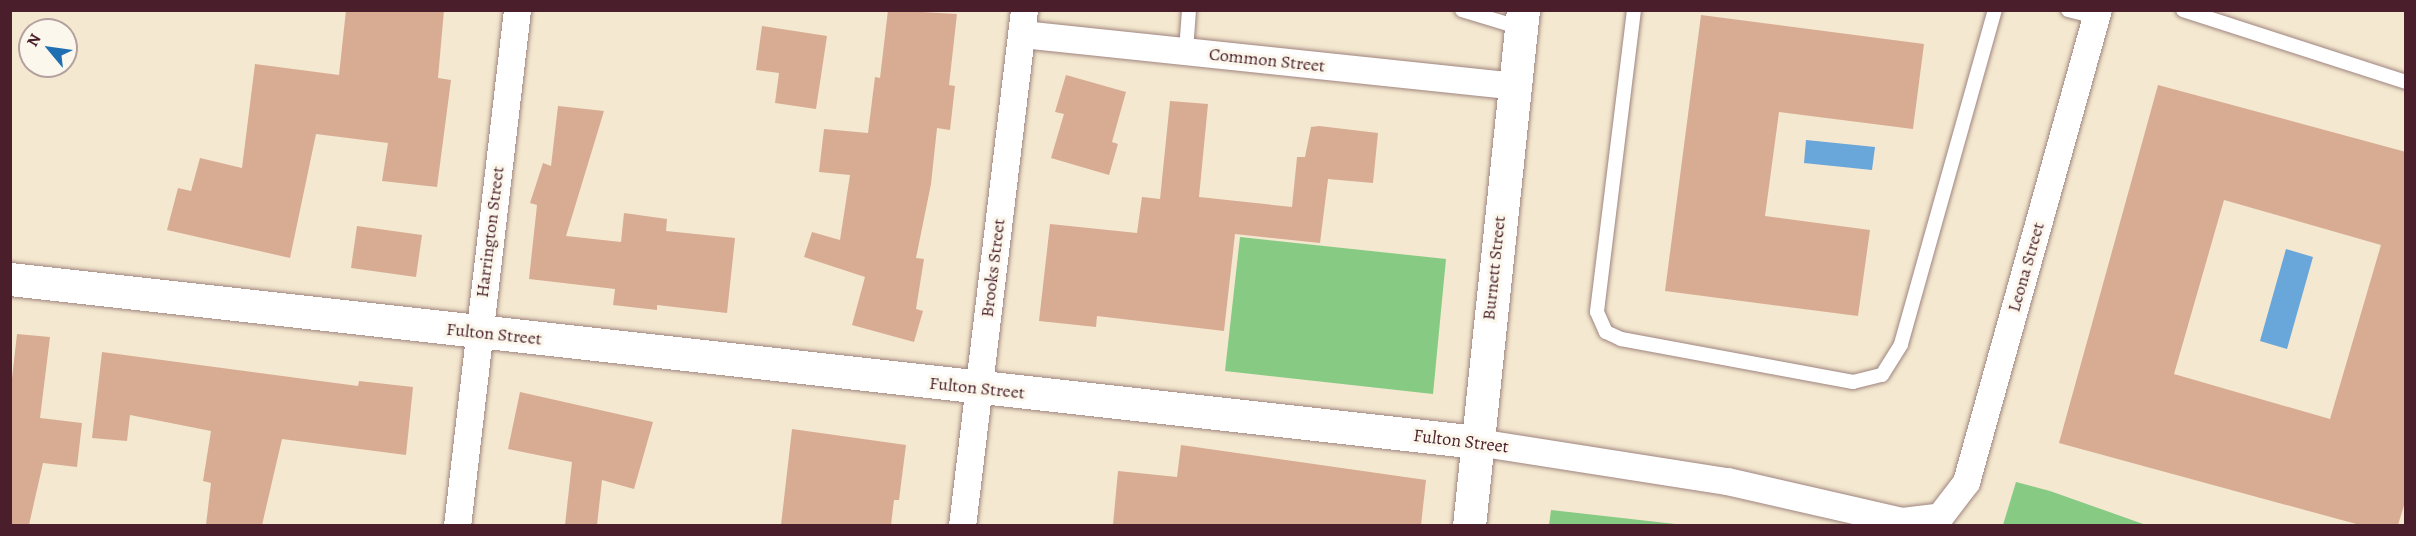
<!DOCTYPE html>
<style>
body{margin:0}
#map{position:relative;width:2416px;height:536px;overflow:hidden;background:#f4e8d0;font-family:Alegreya,serif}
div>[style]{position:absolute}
.green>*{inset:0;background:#86ca84}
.water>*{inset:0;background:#69a6da}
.building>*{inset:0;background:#d7ac93}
.roads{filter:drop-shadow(0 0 2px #9f847e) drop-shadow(0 0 2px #9f847e)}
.lane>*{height:14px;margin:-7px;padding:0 7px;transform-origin:7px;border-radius:7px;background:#fff}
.street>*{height:27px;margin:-13.5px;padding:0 13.5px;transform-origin:13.5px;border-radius:13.5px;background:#fff}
.secondary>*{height:33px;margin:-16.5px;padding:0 16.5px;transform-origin:16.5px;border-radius:16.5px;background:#fff}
span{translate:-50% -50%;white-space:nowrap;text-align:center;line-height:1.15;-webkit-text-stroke:6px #fbf7ec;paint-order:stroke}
.street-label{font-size:18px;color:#4a1f2b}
.frame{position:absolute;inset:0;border:12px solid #4a1f2b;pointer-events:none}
.north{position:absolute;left:18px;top:18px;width:60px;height:60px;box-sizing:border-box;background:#fbf7ec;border:2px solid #b4a19f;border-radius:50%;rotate:299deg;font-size:16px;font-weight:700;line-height:24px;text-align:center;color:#4a1f2b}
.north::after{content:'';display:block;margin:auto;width:21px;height:27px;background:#1f6fb2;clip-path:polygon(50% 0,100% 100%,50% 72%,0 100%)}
</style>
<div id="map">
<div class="green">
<div style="clip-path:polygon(1240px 237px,1446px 259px,1433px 394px,1225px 371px)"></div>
<div style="clip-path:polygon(2016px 482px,2050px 491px,2146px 525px,2003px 525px)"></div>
<div style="clip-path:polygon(1551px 510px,1684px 525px,1549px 525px)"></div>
</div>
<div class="water">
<div style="clip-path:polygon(1806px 140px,1875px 147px,1872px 170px,1804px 163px)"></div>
<div style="clip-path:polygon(2286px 249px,2313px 257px,2287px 349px,2260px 341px)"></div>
</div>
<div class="building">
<div style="clip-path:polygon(346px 10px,444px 10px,438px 78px,451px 80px,437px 187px,382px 181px,388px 143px,316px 134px,290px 258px,167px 230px,178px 188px,191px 191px,200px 158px,242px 168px,255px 64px,339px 75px)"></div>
<div style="clip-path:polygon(888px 10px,957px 14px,949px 85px,955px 86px,950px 130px,937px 128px,931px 184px,916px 258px,924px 259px,916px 309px,923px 311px,914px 342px,852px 325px,865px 277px,804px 257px,812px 232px,840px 240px,850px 175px,819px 172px,824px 129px,868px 133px,875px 77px,880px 78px)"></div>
<div style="clip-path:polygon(1701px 15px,1924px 44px,1913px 129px,1779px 112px,1765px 216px,1870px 230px,1858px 316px,1665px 291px)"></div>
<div style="clip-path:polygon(762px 26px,827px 36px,816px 109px,775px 103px,779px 73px,756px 70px)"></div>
<div style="clip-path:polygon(1066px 75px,1126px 92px,1112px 142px,1118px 144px,1109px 175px,1051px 158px,1064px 114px,1055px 112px)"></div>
<div style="clip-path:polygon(evenodd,2158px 85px,2406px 152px,2406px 499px,2398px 525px,2360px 525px,2059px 443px,2158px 85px,2224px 200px,2381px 245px,2330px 419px,2174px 374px,2224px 200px)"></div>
<div style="clip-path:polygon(1170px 101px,1208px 104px,1199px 197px,1292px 207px,1297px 157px,1305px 157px,1311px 127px,1319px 126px,1378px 133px,1373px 183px,1328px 179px,1320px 243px,1235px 234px,1224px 331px,1097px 316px,1096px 327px,1039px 321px,1050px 224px,1137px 233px,1142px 197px,1160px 199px)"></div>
<div style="clip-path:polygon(558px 106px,604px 111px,566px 236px,621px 242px,624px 213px,667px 219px,666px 231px,735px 238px,727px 313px,657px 305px,657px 310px,613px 305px,615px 289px,529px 279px,537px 205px,530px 203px,543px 163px,551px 166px)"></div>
<div style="clip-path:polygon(357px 226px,422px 235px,416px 277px,351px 268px)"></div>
<div style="clip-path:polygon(17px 334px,50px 337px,40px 418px,82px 423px,77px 467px,43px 463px,29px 525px,10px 525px,10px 396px)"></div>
<div style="clip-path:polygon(102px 352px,358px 386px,359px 381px,413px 387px,406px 455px,282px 439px,262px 525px,206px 525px,211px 483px,203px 481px,211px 431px,130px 415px,127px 441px,92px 438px)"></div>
<div style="clip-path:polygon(520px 392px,653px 422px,634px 489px,602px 480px,597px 525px,565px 525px,572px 462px,508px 449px)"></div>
<div style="clip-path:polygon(792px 429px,906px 445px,899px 500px,894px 500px,891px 525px,781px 525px)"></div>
<div style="clip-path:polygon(1181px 445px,1426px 480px,1421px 525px,1113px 525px,1118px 471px,1177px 477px)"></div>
</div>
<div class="roads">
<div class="lane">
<div style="left:1462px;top:10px;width:62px;rotate:17deg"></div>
<div style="left:1634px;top:10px;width:304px;rotate:97deg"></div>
<div style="left:1597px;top:312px;width:22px;rotate:66deg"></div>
<div style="left:1606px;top:332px;width:17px;rotate:25deg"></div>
<div style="left:1621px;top:339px;width:236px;rotate:10.5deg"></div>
<div style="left:1853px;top:382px;width:30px;rotate:-14deg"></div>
<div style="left:1882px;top:375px;width:36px;rotate:-58deg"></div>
<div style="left:1901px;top:344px;width:347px;rotate:-74.3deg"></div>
<div style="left:2068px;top:10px;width:29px;rotate:14deg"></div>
<div style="left:2183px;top:10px;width:234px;rotate:17.9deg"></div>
<div style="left:1186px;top:51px;width:41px;rotate:-85.8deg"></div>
</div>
<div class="street">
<div style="left:1022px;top:34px;width:494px;rotate:6deg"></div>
<div style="left:1477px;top:442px;width:253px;rotate:8.9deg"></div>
<div style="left:1727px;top:481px;width:180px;rotate:12.9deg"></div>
<div style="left:1902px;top:521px;width:38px;rotate:-7deg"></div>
<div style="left:1940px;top:516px;width:43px;rotate:-52.6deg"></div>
<div style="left:1966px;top:482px;width:490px;rotate:-74.4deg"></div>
<div style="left:457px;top:526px;width:519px;rotate:-83.37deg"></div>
<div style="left:962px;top:526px;width:520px;rotate:-83.15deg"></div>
</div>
<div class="secondary">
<div style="left:10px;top:279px;width:1476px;rotate:6.34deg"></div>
<div style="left:1469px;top:526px;width:519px;rotate:-84.03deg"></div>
</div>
</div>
<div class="street-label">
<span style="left:1267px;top:60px;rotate:6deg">Common Street</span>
<span style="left:490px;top:232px;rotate:-83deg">Harrington Street</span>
<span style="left:2026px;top:267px;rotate:-74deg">Leona Street</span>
<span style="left:993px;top:268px;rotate:-83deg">Brooks Street</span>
<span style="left:1494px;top:268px;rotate:-84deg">Burnett Street</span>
<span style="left:494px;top:334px;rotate:6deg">Fulton Street</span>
<span style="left:977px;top:388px;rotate:6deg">Fulton Street</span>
<span style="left:1461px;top:441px;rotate:7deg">Fulton Street</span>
</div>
<div class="frame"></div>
<div class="north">N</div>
</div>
